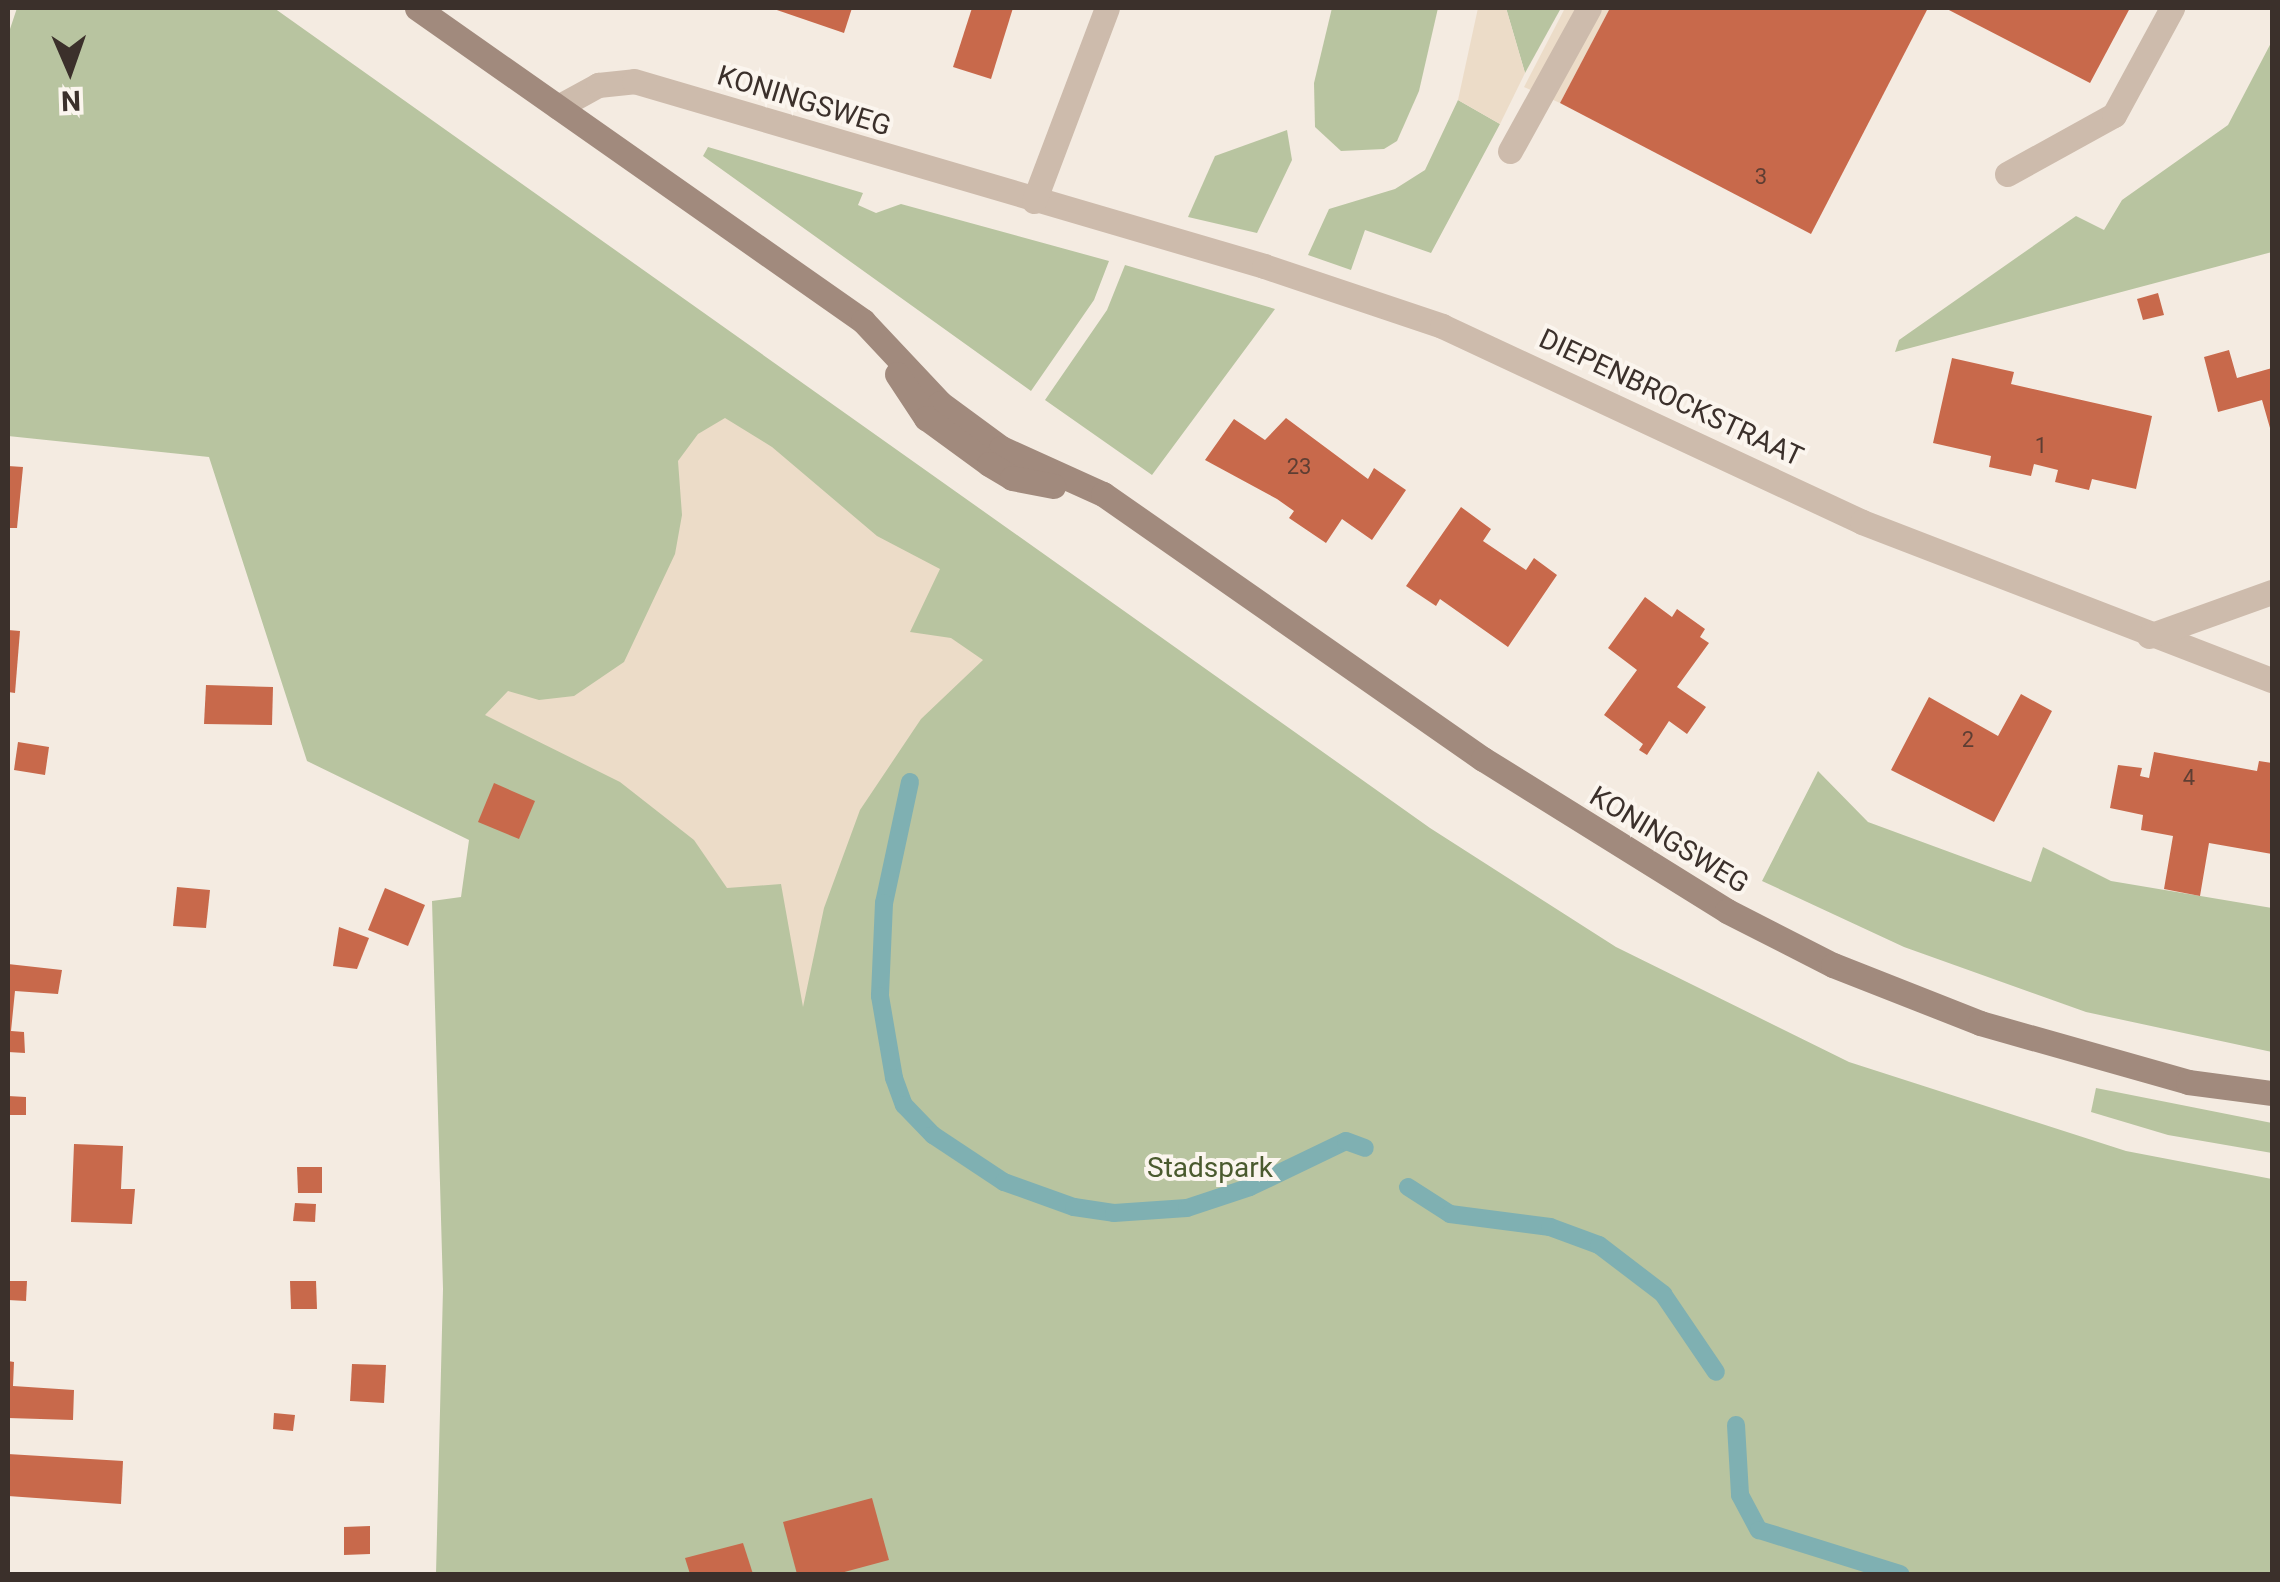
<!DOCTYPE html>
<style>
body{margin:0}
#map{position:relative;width:2280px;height:1582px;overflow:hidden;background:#f4ebe1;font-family:Roboto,sans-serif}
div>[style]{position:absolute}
.green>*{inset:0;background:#b8c4a0}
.plaza>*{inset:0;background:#ecdcc8}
.stream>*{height:18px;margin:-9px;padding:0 9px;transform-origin:9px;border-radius:9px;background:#7fb0b2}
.building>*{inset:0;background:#c8694b}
.lane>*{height:25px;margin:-12.5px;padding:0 12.5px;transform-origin:12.5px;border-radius:12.5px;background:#cdbbac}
.street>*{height:25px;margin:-12.5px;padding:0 12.5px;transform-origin:12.5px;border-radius:12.5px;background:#cdbbac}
.secondary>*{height:25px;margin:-12.5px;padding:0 12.5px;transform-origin:12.5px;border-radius:12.5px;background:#a18a7d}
span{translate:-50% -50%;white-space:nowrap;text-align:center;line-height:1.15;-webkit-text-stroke:8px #fbf5ee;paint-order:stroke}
.number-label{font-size:22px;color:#5e3e33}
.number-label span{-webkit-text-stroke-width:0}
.street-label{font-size:28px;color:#3b302b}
.park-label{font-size:28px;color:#4a5a2e}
.frame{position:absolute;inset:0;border:10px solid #3b302b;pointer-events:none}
.north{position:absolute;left:20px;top:20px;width:100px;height:100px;-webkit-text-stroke:8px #fbf5ee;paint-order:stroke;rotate:178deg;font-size:28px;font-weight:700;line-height:40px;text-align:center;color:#3b302b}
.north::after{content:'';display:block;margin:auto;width:35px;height:45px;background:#3b302b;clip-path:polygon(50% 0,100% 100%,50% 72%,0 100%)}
</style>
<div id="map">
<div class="green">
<div style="clip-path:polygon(17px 8px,274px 8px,1430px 828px,1616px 947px,1849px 1062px,2126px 1151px,2272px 1179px,2272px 1574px,436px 1574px,443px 1289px,432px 901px,461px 897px,469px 840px,307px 761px,209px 457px,8px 436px,8px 35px)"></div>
<div style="clip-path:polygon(1332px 8px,1438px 8px,1419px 91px,1397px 141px,1384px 149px,1341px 151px,1315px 127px,1314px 83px)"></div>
<div style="clip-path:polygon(1506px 8px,1561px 8px,1525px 73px)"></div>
<div style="clip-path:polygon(2272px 41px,2272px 252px,1895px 352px,1899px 340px,2076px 216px,2104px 230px,2122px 200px,2228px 125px)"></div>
<div style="clip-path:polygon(1458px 100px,1500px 124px,1431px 253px,1365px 230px,1351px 270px,1308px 255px,1329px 209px,1395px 189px,1425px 170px)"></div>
<div style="clip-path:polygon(1287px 130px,1292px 160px,1257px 233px,1188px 217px,1215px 156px)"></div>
<div style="clip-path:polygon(708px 147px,863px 193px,858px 205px,876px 213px,901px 204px,1109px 261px,1094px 300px,1031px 391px,703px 156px)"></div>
<div style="clip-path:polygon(1125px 265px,1275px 309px,1152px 475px,1045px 400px,1107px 310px)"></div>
<div style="clip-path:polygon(1818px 771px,1868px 822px,2031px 882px,2043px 847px,2111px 881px,2272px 908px,2272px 1052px,2086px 1012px,1904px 947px,1762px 881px)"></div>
<div style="clip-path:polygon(2096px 1088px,2272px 1123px,2272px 1153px,2168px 1135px,2091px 1112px)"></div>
</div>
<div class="plaza">
<div style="clip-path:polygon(1478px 8px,1506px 8px,1525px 73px,1500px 124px,1458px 100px)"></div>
<div style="clip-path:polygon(1565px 8px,1610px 8px,1560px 103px,1524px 87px)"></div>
<div style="clip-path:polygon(725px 418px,772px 447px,877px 536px,940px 569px,910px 632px,951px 638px,983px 660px,921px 719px,860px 810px,824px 908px,803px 1007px,781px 884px,727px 888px,694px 840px,620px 782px,485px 715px,508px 691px,539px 700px,574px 696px,624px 662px,675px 554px,682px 515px,678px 461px,698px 434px)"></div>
</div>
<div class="stream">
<div style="left:910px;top:782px;width:124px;rotate:102.1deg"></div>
<div style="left:884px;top:903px;width:93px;rotate:92.5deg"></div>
<div style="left:880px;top:996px;width:83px;rotate:80.3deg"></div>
<div style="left:894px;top:1078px;width:29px;rotate:70deg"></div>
<div style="left:904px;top:1105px;width:42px;rotate:46deg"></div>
<div style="left:933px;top:1135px;width:85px;rotate:33.5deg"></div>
<div style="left:1004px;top:1182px;width:74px;rotate:19.7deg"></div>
<div style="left:1074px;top:1207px;width:40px;rotate:8.5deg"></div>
<div style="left:1114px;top:1213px;width:73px;rotate:-3.9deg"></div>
<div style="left:1187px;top:1208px;width:66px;rotate:-18.4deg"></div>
<div style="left:1250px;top:1187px;width:106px;rotate:-25.6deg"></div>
<div style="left:1346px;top:1141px;width:20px;rotate:20deg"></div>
<div style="left:1408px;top:1187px;width:50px;rotate:32.7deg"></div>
<div style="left:1450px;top:1214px;width:101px;rotate:7.4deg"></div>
<div style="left:1550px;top:1227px;width:52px;rotate:20.2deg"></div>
<div style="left:1599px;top:1245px;width:81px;rotate:37.4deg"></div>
<div style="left:1663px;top:1294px;width:94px;rotate:55.8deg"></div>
<div style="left:1736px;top:1425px;width:70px;rotate:86.7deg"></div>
<div style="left:1740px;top:1495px;width:40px;rotate:62deg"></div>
<div style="left:1759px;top:1530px;width:148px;rotate:17.3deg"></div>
</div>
<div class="building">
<div style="clip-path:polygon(771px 8px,852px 8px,844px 33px)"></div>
<div style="clip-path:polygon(972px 8px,1013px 8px,991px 79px,953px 67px)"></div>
<div style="clip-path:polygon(1610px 8px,1928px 8px,1811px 234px,1560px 103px)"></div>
<div style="clip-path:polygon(1945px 8px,2130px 8px,2090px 83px)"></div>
<div style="clip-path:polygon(2158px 293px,2164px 315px,2143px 320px,2137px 299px)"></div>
<div style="clip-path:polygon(2229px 350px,2237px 378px,2272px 368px,2272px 435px,2262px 400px,2218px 412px,2204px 357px)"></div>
<div style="clip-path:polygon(1952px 358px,2014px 372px,2011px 384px,2152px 416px,2136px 489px,2092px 479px,2089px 490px,2055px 482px,2058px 470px,2034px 464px,2031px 476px,1989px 467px,1991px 456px,1933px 443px)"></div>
<div style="clip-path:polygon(1286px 418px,1368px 479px,1374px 468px,1406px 490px,1372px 540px,1342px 519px,1326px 543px,1289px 518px,1294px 511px,1277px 499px,1205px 460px,1234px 419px,1265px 440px)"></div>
<div style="clip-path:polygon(8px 466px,23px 467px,17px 528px,8px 528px)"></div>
<div style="clip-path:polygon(1461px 507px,1491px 529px,1483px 541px,1526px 570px,1534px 558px,1557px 575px,1508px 647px,1440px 599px,1436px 606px,1406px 586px)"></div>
<div style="clip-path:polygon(1645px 597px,1672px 617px,1677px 609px,1705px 629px,1700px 637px,1709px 643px,1677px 687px,1706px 707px,1687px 734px,1669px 721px,1647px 755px,1639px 750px,1643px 744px,1604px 715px,1637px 670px,1608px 648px)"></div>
<div style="clip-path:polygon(8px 630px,20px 631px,15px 693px,8px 692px)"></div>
<div style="clip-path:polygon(206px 685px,273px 687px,272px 725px,204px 724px)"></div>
<div style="clip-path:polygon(2021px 694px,2052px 711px,1994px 822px,1891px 770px,1929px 697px,1998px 736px)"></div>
<div style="clip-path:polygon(18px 742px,49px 747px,45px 775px,14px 770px)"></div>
<div style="clip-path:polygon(2154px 752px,2257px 771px,2259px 761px,2272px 763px,2272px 854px,2209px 843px,2200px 896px,2164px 889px,2173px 836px,2141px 830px,2143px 815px,2110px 808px,2118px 765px,2142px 768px,2140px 776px,2149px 778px)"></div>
<div style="clip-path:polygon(494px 783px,535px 801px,519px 839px,478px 822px)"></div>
<div style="clip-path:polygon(177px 887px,210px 890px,206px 928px,173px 926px)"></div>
<div style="clip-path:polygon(385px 888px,425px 905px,408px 946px,368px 930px)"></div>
<div style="clip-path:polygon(339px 927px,369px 938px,357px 969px,333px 966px)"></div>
<div style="clip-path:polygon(8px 964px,62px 970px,58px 994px,15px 991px,11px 1031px,24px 1032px,25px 1053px,8px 1052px)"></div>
<div style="clip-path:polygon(8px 1096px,26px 1097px,26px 1115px,8px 1115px)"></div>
<div style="clip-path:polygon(74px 1144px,123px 1146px,121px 1189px,135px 1189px,132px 1224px,71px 1222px)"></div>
<div style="clip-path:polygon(297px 1167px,322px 1167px,322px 1193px,298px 1193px)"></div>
<div style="clip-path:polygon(295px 1203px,316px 1204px,315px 1222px,293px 1221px)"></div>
<div style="clip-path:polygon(8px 1281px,27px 1281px,26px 1301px,8px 1300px)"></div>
<div style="clip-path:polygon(290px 1281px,316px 1281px,317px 1309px,291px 1309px)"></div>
<div style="clip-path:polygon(8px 1361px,14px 1362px,13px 1386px,74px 1390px,73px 1420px,8px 1418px)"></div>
<div style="clip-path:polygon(352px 1364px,386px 1365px,384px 1403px,350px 1401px)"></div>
<div style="clip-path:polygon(274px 1413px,295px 1415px,293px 1431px,273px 1429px)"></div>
<div style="clip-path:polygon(8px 1454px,123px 1461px,121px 1504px,8px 1496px)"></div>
<div style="clip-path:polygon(872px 1498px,889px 1560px,837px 1574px,797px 1574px,783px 1522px)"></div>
<div style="clip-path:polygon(370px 1526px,370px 1554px,344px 1555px,344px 1527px)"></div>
<div style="clip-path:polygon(743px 1543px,753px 1574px,690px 1574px,685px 1558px)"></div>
</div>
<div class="lane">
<div style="left:1510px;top:151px;width:163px;rotate:-61.1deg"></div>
<div style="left:2007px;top:174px;width:122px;rotate:-28.9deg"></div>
<div style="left:2114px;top:115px;width:122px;rotate:-61.5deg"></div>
</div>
<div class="street">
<div style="left:558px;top:107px;width:46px;rotate:-28.8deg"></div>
<div style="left:598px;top:85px;width:36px;rotate:-6deg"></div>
<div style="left:634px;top:81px;width:657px;rotate:16.36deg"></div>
<div style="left:1264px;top:266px;width:188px;rotate:18.6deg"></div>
<div style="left:1442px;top:326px;width:463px;rotate:25deg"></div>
<div style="left:1862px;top:522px;width:439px;rotate:21.1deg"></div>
<div style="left:1034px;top:201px;width:206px;rotate:-69.3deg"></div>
<div style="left:2149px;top:636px;width:131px;rotate:-19.7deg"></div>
</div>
<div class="secondary">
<div style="left:417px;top:8px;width:545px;rotate:35.06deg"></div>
<div style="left:863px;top:321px;width:112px;rotate:46.8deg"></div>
<div style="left:940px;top:403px;width:76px;rotate:36.4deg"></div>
<div style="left:1001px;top:448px;width:112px;rotate:24.3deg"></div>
<div style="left:1103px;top:494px;width:463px;rotate:34.9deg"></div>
<div style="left:1483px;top:759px;width:287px;rotate:31.9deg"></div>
<div style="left:1727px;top:911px;width:119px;rotate:27deg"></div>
<div style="left:1833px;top:965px;width:158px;rotate:21.5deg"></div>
<div style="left:1980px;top:1023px;width:216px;rotate:15.8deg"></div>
<div style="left:2188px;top:1082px;width:85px;rotate:7.5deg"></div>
<div style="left:897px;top:374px;width:53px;rotate:56.6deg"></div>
<div style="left:926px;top:418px;width:78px;rotate:36.1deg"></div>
<div style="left:989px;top:464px;width:27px;rotate:31deg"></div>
<div style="left:1012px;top:478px;width:42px;rotate:11deg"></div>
</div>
<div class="number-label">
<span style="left:1761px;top:177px">3</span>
<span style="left:2041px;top:446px">1</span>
<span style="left:1299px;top:467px">23</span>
<span style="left:1968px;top:740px">2</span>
<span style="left:2189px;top:778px">4</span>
</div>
<div class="street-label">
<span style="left:804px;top:101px;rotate:17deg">KONINGSWEG</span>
<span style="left:1671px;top:398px;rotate:25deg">DIEPENBROCKSTRAAT</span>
<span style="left:1669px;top:840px;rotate:31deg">KONINGSWEG</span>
</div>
<div class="park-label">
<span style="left:1210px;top:1168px">Stadspark</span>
</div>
<div class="frame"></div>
<div class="north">N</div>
</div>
